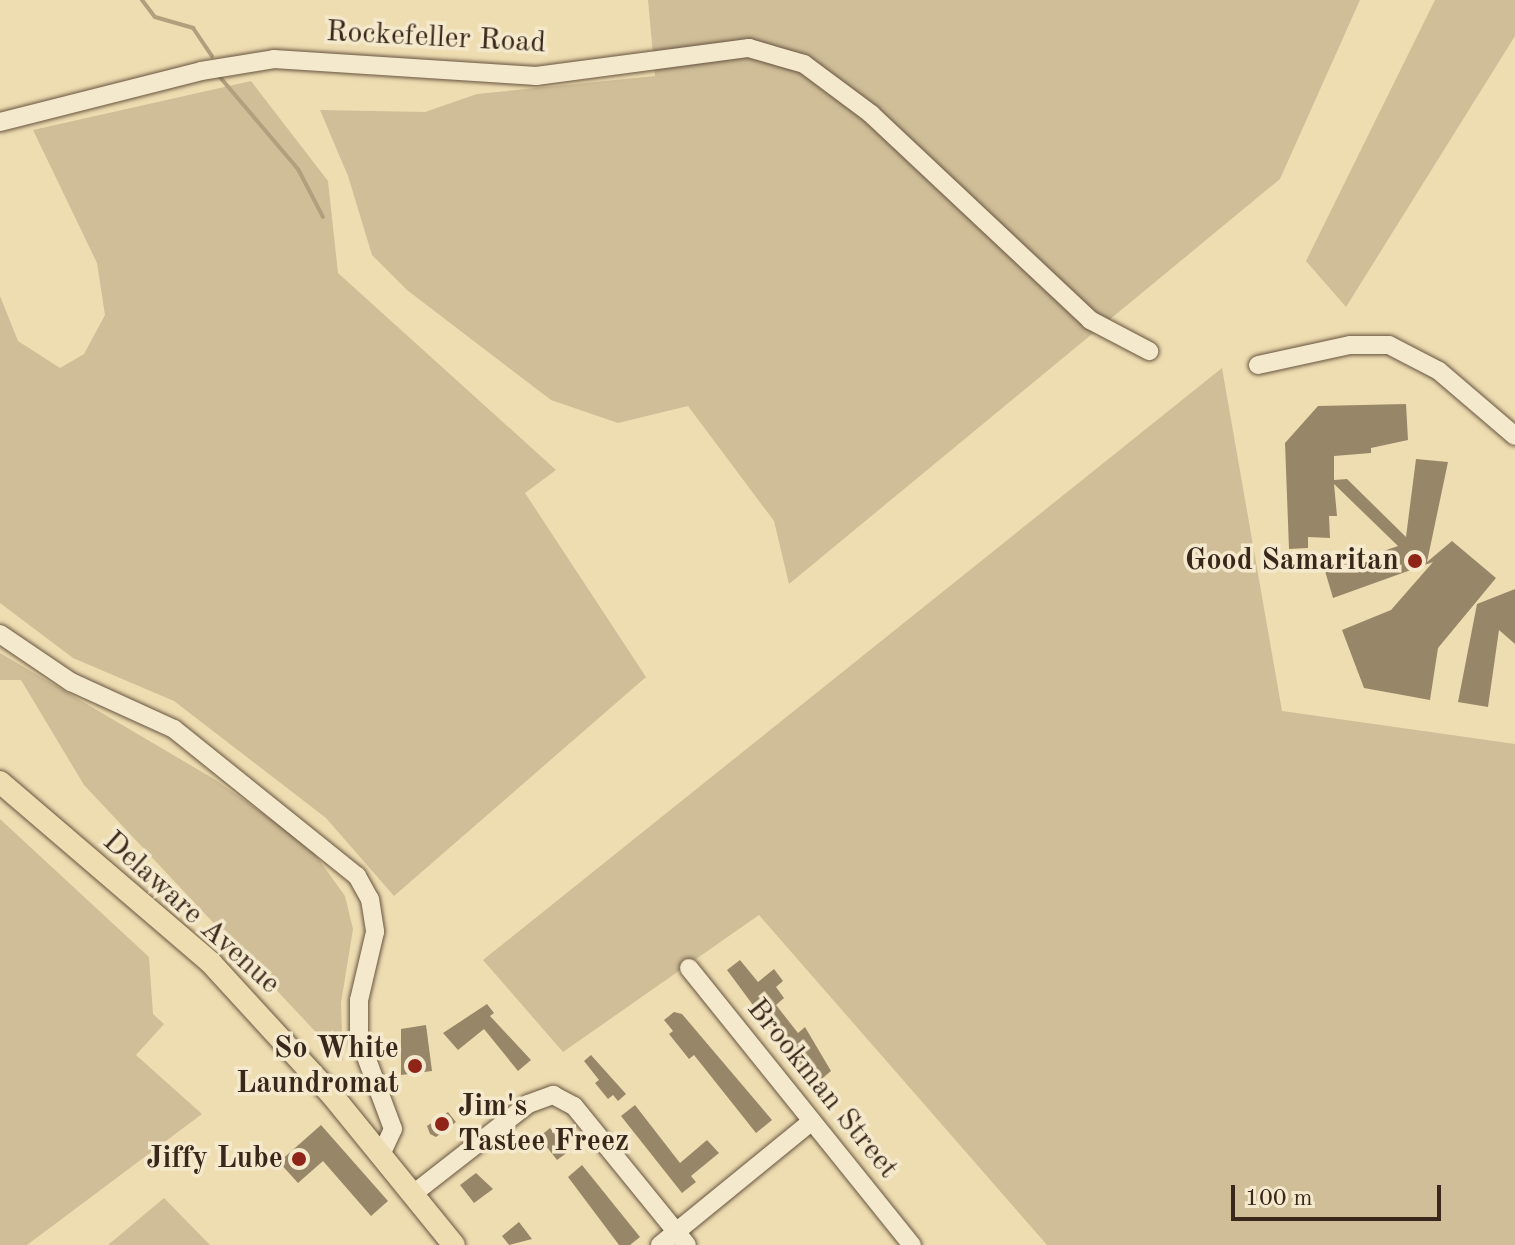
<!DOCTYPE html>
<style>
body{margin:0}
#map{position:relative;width:1515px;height:1245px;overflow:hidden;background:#eeddb1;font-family:"Old Standard TT",serif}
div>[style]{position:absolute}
.green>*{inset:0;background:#cfbe98}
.stream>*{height:4px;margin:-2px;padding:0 2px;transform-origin:2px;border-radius:2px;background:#b19f7e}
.building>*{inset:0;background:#988669}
.roads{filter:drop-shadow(0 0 2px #675440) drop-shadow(0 0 2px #675440)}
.minor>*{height:18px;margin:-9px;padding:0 9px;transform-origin:9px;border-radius:9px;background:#f4e9cc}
.major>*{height:22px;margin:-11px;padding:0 11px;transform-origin:11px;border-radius:11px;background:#eeddb1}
.dots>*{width:22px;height:22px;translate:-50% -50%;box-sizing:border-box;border:4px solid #f4e9cc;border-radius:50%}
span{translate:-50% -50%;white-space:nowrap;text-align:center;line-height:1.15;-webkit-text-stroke:7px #f4e9cc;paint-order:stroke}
.street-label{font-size:30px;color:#3a271b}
.poi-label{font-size:30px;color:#3a271b;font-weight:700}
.right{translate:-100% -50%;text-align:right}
.left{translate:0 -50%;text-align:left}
.scale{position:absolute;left:1231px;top:1185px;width:210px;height:36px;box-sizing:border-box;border:4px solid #3a271b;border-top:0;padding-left:10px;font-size:24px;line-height:28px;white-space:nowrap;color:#3a271b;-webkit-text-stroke:6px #f4e9cc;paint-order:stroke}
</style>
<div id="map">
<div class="green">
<div style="clip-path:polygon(648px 0,1360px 0,1280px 179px,789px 584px,774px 521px,688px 406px,618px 423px,551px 400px,407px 290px,372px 255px,348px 176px,320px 110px,425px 112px,477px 94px,655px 76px)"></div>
<div style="clip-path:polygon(1435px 0,1515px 0,1515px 36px,1346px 307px,1306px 261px)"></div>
<div style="clip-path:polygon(251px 81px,328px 181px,338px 273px,556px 470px,525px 493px,646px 677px,394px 896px,326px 818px,174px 701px,73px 658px,0 603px,0 296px,18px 341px,60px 368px,84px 354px,105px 315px,97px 263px,33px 130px)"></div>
<div style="clip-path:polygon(1222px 368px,1282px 711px,1515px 744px,1515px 1245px,1047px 1245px,759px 915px,563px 1052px,483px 960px)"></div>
<div style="clip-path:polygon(0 653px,214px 779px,309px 846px,345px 896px,353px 929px,341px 1003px,343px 1061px,84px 785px,21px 680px,0 680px)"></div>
<div style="clip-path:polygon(0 819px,149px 957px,153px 1014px,164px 1024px,136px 1055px,202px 1114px,27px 1245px,0 1245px)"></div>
<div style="clip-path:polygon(164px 1198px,210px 1245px,108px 1245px)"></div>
</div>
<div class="stream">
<div style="left:142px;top:0;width:21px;rotate:53deg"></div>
<div style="left:155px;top:17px;width:40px;rotate:16deg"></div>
<div style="left:193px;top:28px;width:34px;rotate:56deg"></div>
<div style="left:219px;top:76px;width:122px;rotate:49.7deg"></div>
<div style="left:298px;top:169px;width:54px;rotate:62.5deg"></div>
</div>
<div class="building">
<div style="clip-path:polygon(1406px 404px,1408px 440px,1371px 448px,1371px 453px,1334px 456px,1334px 480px,1347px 479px,1406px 537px,1416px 459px,1448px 462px,1427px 562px,1452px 541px,1496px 578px,1438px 648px,1430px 700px,1364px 688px,1342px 630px,1391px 610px,1433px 562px,1333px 598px,1325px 571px,1398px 546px,1334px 484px,1337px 516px,1329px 516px,1330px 538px,1308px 537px,1308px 548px,1289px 549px,1285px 443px,1318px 406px)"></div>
<div style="clip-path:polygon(1515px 589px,1515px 644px,1499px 630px,1488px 707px,1458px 702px,1477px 604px)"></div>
<div style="clip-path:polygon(740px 960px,758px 982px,774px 969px,783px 981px,776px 987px,784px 998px,776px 1005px,798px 1033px,805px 1027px,831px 1071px,818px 1082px,790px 1055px,727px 970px)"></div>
<div style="clip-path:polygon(487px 1004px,494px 1013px,490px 1016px,531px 1060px,518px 1071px,484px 1029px,458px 1050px,443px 1033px)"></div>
<div style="clip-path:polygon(674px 1012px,682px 1014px,772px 1120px,756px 1133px,694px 1055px,689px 1059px,669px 1034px,673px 1031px,664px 1020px)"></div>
<div style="clip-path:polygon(426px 1025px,432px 1071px,401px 1075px,401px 1029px)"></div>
<div style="clip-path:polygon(591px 1055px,626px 1094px,618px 1101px,613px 1095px,608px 1099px,595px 1083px,599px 1080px,584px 1061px)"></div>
<div style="clip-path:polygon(635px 1105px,680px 1163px,707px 1140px,719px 1153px,691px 1176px,696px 1182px,682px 1193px,621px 1116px)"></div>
<div style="clip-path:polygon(448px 1112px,456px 1122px,436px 1137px,430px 1134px,427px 1126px)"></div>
<div style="clip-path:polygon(321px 1125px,388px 1201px,371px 1216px,323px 1161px,298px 1183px,279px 1162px)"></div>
<div style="clip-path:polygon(550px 1128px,568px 1152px,557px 1160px,539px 1137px)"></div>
<div style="clip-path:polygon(582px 1165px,640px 1237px,630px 1245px,619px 1245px,568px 1177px)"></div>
<div style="clip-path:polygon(476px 1173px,493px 1189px,474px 1203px,460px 1185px)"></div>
<div style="clip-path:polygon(519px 1222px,532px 1239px,509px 1245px,502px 1236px)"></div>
</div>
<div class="roads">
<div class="minor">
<div style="left:0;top:122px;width:207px;rotate:-14.2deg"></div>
<div style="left:201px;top:71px;width:74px;rotate:-9.3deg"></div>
<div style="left:274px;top:59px;width:263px;rotate:3.7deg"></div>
<div style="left:536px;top:76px;width:215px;rotate:-7.5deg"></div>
<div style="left:749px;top:48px;width:57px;rotate:16.2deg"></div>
<div style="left:804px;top:64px;width:84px;rotate:36.7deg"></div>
<div style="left:871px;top:114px;width:301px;rotate:43.2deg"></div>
<div style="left:1090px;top:320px;width:67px;rotate:27.7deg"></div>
<div style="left:1258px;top:365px;width:94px;rotate:-12.3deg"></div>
<div style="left:1350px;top:345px;width:39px"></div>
<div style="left:1389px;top:345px;width:56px;rotate:27.5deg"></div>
<div style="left:1439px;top:371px;width:100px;rotate:40.5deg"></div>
<div style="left:0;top:634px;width:86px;rotate:34.1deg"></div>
<div style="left:71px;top:682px;width:113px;rotate:24.5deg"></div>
<div style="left:174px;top:729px;width:235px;rotate:38.8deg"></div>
<div style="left:357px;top:876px;width:26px;rotate:61deg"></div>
<div style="left:370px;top:899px;width:33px;rotate:81deg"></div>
<div style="left:375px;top:932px;width:70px;rotate:103.2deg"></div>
<div style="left:359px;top:1000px;width:38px;rotate:90deg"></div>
<div style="left:359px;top:1038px;width:97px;rotate:69.5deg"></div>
<div style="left:393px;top:1129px;width:29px;rotate:115deg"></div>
<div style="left:689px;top:968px;width:356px;rotate:51.2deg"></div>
<div style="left:413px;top:1194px;width:146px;rotate:-38deg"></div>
<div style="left:528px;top:1104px;width:27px;rotate:-20deg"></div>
<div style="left:553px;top:1095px;width:24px;rotate:28deg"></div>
<div style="left:574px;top:1106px;width:179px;rotate:50.9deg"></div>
<div style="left:660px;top:1245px;width:195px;rotate:-39.2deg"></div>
</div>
<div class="major">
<div style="left:0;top:782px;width:278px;rotate:40.6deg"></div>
<div style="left:211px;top:963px;width:179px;rotate:47.5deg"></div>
<div style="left:332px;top:1095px;width:193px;rotate:50.9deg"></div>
</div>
</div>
<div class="dots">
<div style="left:1415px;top:561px;background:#8f2418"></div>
<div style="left:415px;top:1066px;background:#8f2418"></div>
<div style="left:442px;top:1124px;background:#8f2418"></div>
<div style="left:299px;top:1159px;background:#8f2418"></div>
</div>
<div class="street-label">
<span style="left:436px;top:38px;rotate:3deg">Rockefeller Road</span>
<span style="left:191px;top:913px;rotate:42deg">Delaware Avenue</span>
<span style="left:822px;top:1089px;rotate:51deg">Brookman Street</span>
</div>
<div class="poi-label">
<span class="right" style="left:1399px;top:561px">Good Samaritan</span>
<span class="right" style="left:399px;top:1066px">So White<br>Laundromat</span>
<span class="left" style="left:458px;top:1124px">Jim's<br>Tastee Freez</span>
<span class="right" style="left:283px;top:1159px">Jiffy Lube</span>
</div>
<div class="scale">100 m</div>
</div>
